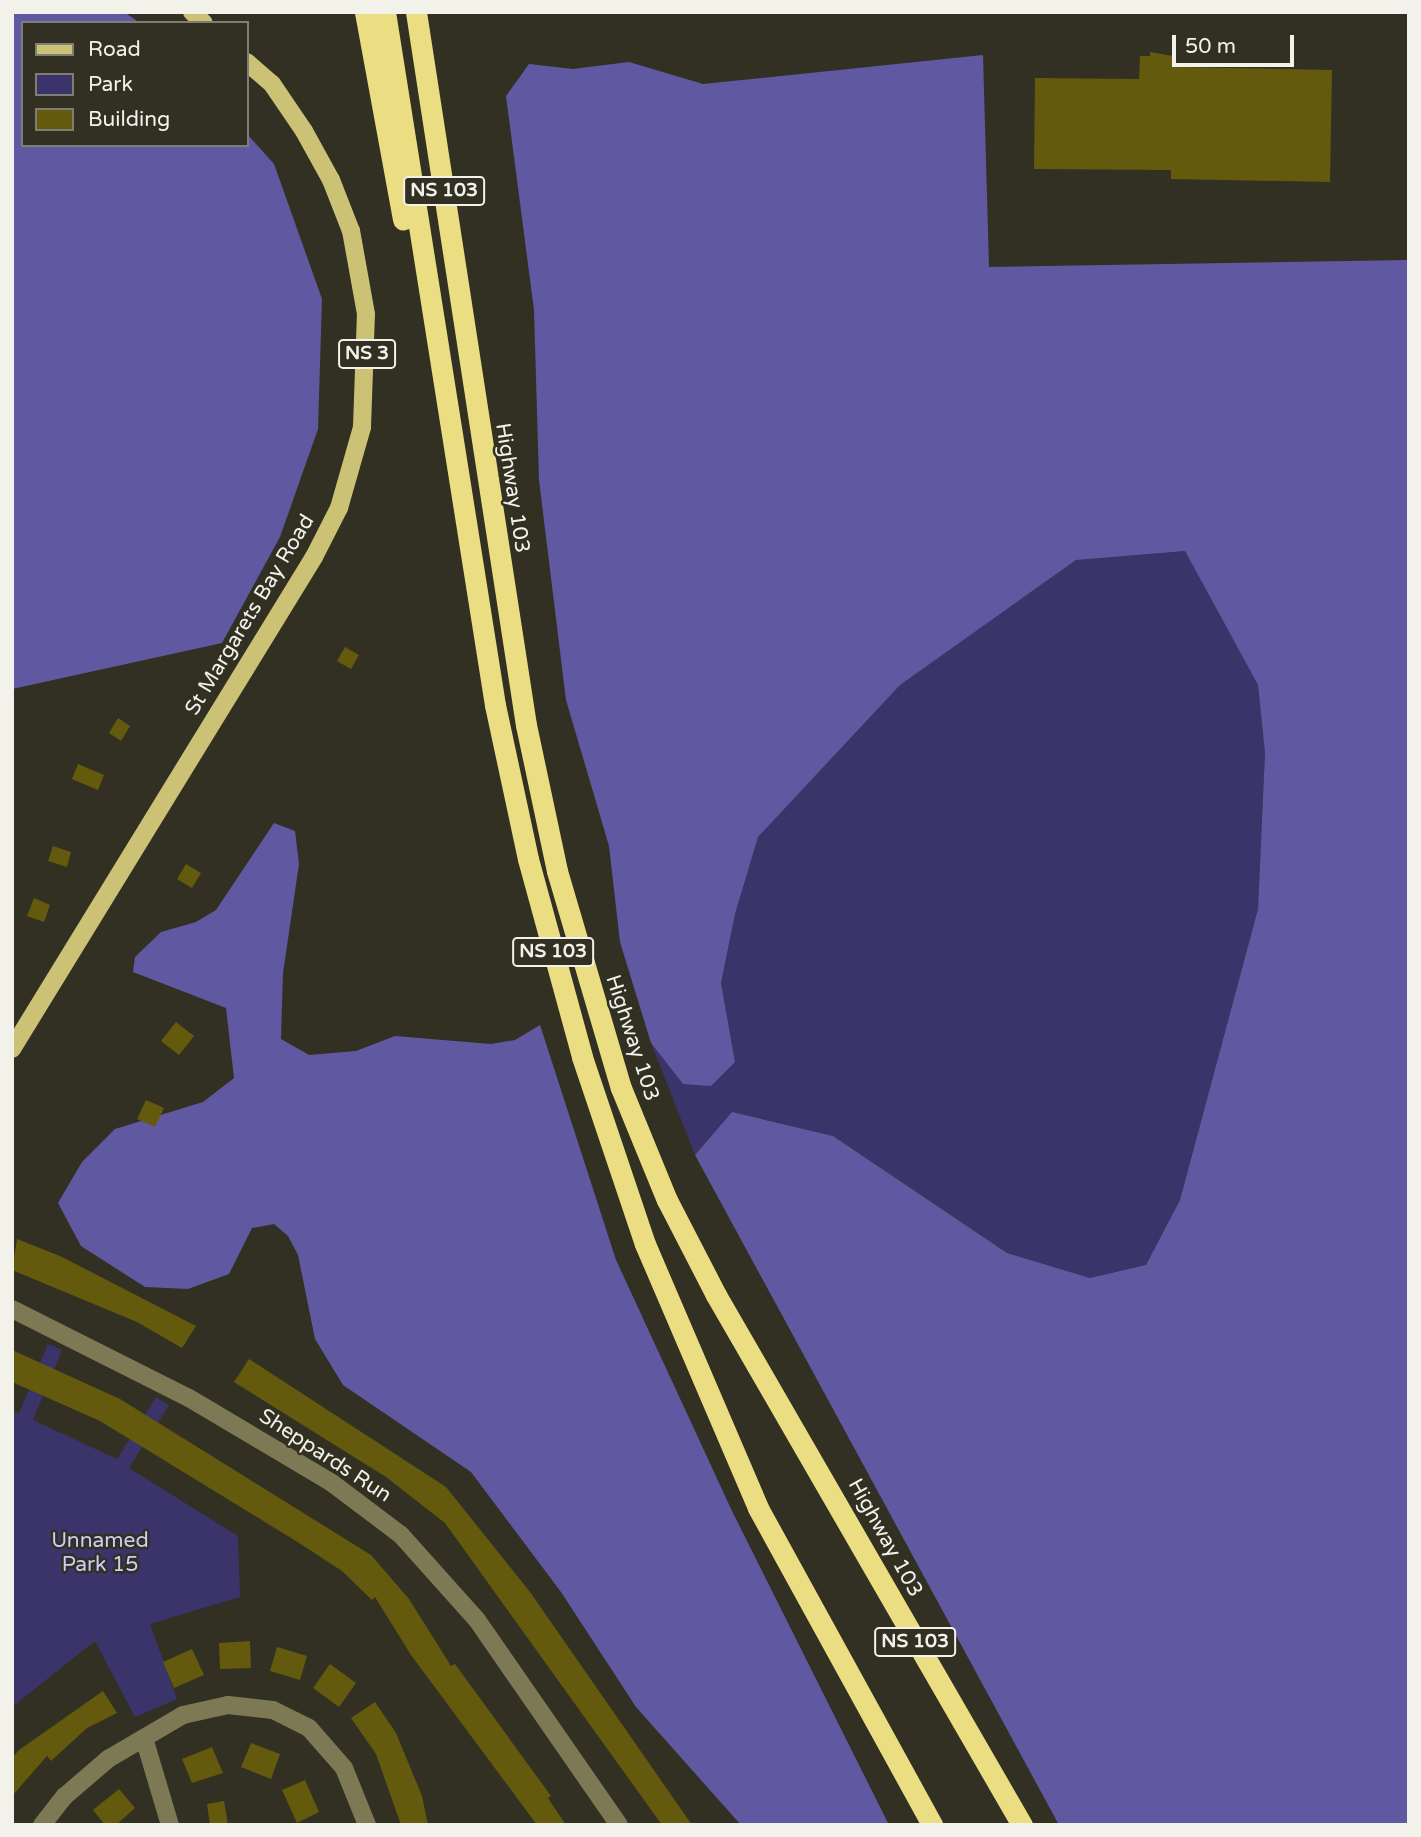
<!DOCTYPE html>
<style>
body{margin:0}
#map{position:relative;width:1421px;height:1837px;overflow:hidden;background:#323022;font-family:"Varela Round",sans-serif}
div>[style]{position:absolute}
.green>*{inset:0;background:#3a346b}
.forest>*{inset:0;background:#6059a2}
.building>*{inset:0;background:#645a0d}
.minor>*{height:18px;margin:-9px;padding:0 9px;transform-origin:9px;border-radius:9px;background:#7e7955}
.major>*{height:18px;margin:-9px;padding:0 9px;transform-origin:9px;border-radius:9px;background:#ccc276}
.highway>*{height:21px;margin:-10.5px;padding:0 10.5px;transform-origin:10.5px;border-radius:10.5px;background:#ebde82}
span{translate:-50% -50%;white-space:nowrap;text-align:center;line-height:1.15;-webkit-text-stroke:5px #323022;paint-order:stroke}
.shield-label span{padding:2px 5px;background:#323022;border:2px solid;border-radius:5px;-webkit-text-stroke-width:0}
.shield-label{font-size:19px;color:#f3f2ea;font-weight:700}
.street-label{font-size:21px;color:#f3f2ea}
.park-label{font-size:21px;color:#ccccf5}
.frame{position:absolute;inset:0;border:14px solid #f3f2ea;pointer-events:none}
.legend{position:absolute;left:21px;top:21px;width:228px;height:126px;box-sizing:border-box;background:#323022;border:2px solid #7f7e72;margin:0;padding:9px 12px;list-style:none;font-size:21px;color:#f3f2ea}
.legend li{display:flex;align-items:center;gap:14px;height:35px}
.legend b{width:35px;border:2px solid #7f7e72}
.scale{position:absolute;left:1172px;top:35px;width:122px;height:32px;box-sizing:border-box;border:4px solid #f3f2ea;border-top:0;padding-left:9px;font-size:21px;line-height:24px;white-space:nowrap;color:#f3f2ea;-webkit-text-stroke:5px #323022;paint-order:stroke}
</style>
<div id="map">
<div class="green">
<div style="clip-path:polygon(1185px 551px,1258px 685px,1265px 753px,1258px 909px,1180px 1200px,1146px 1265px,1090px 1278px,1007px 1253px,833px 1136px,732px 1112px,695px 1155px,651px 1043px,683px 1084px,735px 1062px,721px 983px,735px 914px,758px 837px,900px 685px,1076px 560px)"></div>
<div style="clip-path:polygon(48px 1344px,62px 1350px,33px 1420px,117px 1459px,156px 1397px,169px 1405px,129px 1468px,238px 1536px,240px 1597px,150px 1624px,177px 1699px,135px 1717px,95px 1641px,12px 1707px,12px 1411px,19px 1413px)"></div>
</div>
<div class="forest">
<div style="clip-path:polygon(12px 12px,124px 12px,140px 23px,23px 23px,23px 145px,247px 145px,247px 134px,274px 164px,322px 299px,318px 429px,280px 537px,222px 643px,12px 689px)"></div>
<div style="clip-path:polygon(983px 55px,989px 267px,1409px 260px,1409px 1825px,1059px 1825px,695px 1155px,732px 1112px,833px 1136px,1007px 1253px,1090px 1278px,1146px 1265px,1180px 1200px,1258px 909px,1265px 753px,1258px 685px,1185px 551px,1076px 560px,900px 685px,758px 837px,735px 914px,721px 983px,735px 1062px,711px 1086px,683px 1084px,651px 1043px,620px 942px,609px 846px,566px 700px,539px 480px,534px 310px,506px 96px,529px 64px,573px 69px,629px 62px,703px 84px)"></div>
<div style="clip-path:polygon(274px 823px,295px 831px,299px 864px,283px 973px,281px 1039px,309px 1055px,356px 1051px,395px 1036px,491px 1044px,515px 1040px,540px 1025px,616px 1260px,732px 1511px,889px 1825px,741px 1825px,636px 1707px,561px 1592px,471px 1472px,343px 1385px,315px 1339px,298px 1255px,288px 1236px,274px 1224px,252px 1228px,229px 1274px,188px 1289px,145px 1287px,81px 1246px,58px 1203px,82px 1162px,115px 1129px,203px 1102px,234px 1078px,226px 1008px,133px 972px,135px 957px,161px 932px,196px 922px,216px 910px)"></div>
</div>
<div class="building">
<div style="clip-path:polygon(1150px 52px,1173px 56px,1173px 67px,1332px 70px,1330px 182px,1171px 179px,1171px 170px,1034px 169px,1035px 78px,1139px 79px,1140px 56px,1150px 56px)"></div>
<div style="clip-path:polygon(345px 647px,359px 655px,351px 669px,337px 661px)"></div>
<div style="clip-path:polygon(118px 718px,130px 726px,121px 741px,109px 733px)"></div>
<div style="clip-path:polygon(78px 764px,104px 775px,98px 790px,72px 779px)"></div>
<div style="clip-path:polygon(53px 846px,71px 852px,67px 867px,48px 861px)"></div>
<div style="clip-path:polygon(186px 864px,201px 873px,192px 888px,177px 879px)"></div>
<div style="clip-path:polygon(34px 898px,50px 905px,44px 922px,27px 916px)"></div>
<div style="clip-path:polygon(176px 1022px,194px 1036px,179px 1055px,161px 1041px)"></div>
<div style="clip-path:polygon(146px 1100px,164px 1108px,155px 1127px,137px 1119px)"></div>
<div style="clip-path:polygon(17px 1239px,60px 1256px,196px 1326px,182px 1348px,137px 1322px,12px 1270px)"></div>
<div style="clip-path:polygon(12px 1350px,120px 1399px,371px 1555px,409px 1599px,451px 1666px,455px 1664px,551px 1796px,548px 1798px,566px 1825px,537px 1825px,411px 1655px,375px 1597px,372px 1600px,342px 1571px,296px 1541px,100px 1421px,12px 1382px)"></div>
<div style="clip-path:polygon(249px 1359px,446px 1487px,530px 1592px,692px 1825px,662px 1825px,445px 1523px,386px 1477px,234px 1382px)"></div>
<div style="clip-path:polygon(250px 1641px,251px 1668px,220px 1669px,219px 1643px)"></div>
<div style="clip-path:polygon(277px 1647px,307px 1656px,300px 1680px,270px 1671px)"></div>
<div style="clip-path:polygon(192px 1649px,204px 1675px,174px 1688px,163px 1662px)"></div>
<div style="clip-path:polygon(330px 1664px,356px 1683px,339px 1707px,313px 1688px)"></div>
<div style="clip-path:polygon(103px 1691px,117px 1713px,87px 1728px,51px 1761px,47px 1756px,12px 1796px,12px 1758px,19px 1750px)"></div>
<div style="clip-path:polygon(375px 1702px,396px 1733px,422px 1796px,428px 1825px,401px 1825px,376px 1754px,351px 1718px)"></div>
<div style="clip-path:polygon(251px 1743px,280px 1754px,271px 1779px,241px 1767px)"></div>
<div style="clip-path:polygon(212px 1747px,223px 1773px,192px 1783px,182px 1759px)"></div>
<div style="clip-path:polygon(305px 1780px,319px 1812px,297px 1823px,282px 1790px)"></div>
<div style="clip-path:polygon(119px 1789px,135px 1808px,116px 1825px,105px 1825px,93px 1810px)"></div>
<div style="clip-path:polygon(224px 1801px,228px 1825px,210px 1825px,207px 1804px)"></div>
</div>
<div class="minor">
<div style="left:12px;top:1309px;width:198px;rotate:26.7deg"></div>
<div style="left:189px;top:1398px;width:166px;rotate:30.7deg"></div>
<div style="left:332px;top:1483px;width:86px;rotate:37deg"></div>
<div style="left:401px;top:1535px;width:114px;rotate:48.2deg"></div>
<div style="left:477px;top:1620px;width:249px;rotate:55.3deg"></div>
<div style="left:144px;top:1738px;width:91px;rotate:73.4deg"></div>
<div style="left:42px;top:1825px;width:37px;rotate:-52deg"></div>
<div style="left:65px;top:1796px;width:57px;rotate:-40.7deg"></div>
<div style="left:108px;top:1759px;width:87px;rotate:-30.4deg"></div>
<div style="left:183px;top:1715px;width:46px;rotate:-12.5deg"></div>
<div style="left:228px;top:1705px;width:45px;rotate:6.3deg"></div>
<div style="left:273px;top:1710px;width:40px;rotate:26.6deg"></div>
<div style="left:309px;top:1728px;width:53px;rotate:48.8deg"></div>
<div style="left:344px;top:1768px;width:61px;rotate:68deg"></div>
</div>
<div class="major">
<div style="left:192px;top:12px;width:16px;rotate:43deg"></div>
<div style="left:12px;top:1049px;width:577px;rotate:-58.46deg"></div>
<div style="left:314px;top:557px;width:55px;rotate:-63deg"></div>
<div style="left:339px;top:508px;width:84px;rotate:-74.1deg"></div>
<div style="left:362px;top:427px;width:113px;rotate:-88deg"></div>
<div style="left:366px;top:314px;width:84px;rotate:-100.2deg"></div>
<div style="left:351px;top:231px;width:55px;rotate:-111.4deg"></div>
<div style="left:331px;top:180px;width:56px;rotate:-118.9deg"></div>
<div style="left:304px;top:131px;width:57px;rotate:-124.2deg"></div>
<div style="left:272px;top:84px;width:33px;rotate:-139deg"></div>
</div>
<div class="highway">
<div style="left:365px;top:12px;width:211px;rotate:79.6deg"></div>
<div style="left:385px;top:12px;width:702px;rotate:80.98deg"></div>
<div style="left:495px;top:705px;width:157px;rotate:77.9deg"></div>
<div style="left:528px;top:859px;width:205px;rotate:74.7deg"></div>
<div style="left:582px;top:1057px;width:197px;rotate:71.4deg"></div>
<div style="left:645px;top:1244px;width:287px;rotate:66.8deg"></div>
<div style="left:758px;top:1508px;width:362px;rotate:61.2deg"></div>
<div style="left:416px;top:12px;width:721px;rotate:81.23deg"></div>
<div style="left:526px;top:725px;width:149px;rotate:78deg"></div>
<div style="left:557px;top:871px;width:226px;rotate:73.6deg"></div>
<div style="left:621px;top:1088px;width:121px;rotate:67.7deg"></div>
<div style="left:667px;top:1200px;width:107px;rotate:62.7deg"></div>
<div style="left:716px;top:1295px;width:612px;rotate:60deg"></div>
</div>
<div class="shield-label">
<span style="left:444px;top:191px">NS 103</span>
<span style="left:367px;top:354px">NS 3</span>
<span style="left:553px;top:952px">NS 103</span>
<span style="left:915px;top:1642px">NS 103</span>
</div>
<div class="street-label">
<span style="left:512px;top:488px;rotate:81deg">Highway 103</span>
<span style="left:250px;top:615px;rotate:-59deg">St Margarets Bay Road</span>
<span style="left:632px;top:1038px;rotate:72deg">Highway 103</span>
<span style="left:325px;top:1456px;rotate:33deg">Sheppards Run</span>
<span style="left:885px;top:1538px;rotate:61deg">Highway 103</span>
</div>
<div class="park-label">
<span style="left:100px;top:1553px">Unnamed<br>Park 15</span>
</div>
<div class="frame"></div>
<ul class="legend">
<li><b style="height:9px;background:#ccc276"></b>Road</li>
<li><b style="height:19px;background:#3a346b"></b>Park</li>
<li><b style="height:19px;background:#645a0d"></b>Building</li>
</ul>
<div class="scale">50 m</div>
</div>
